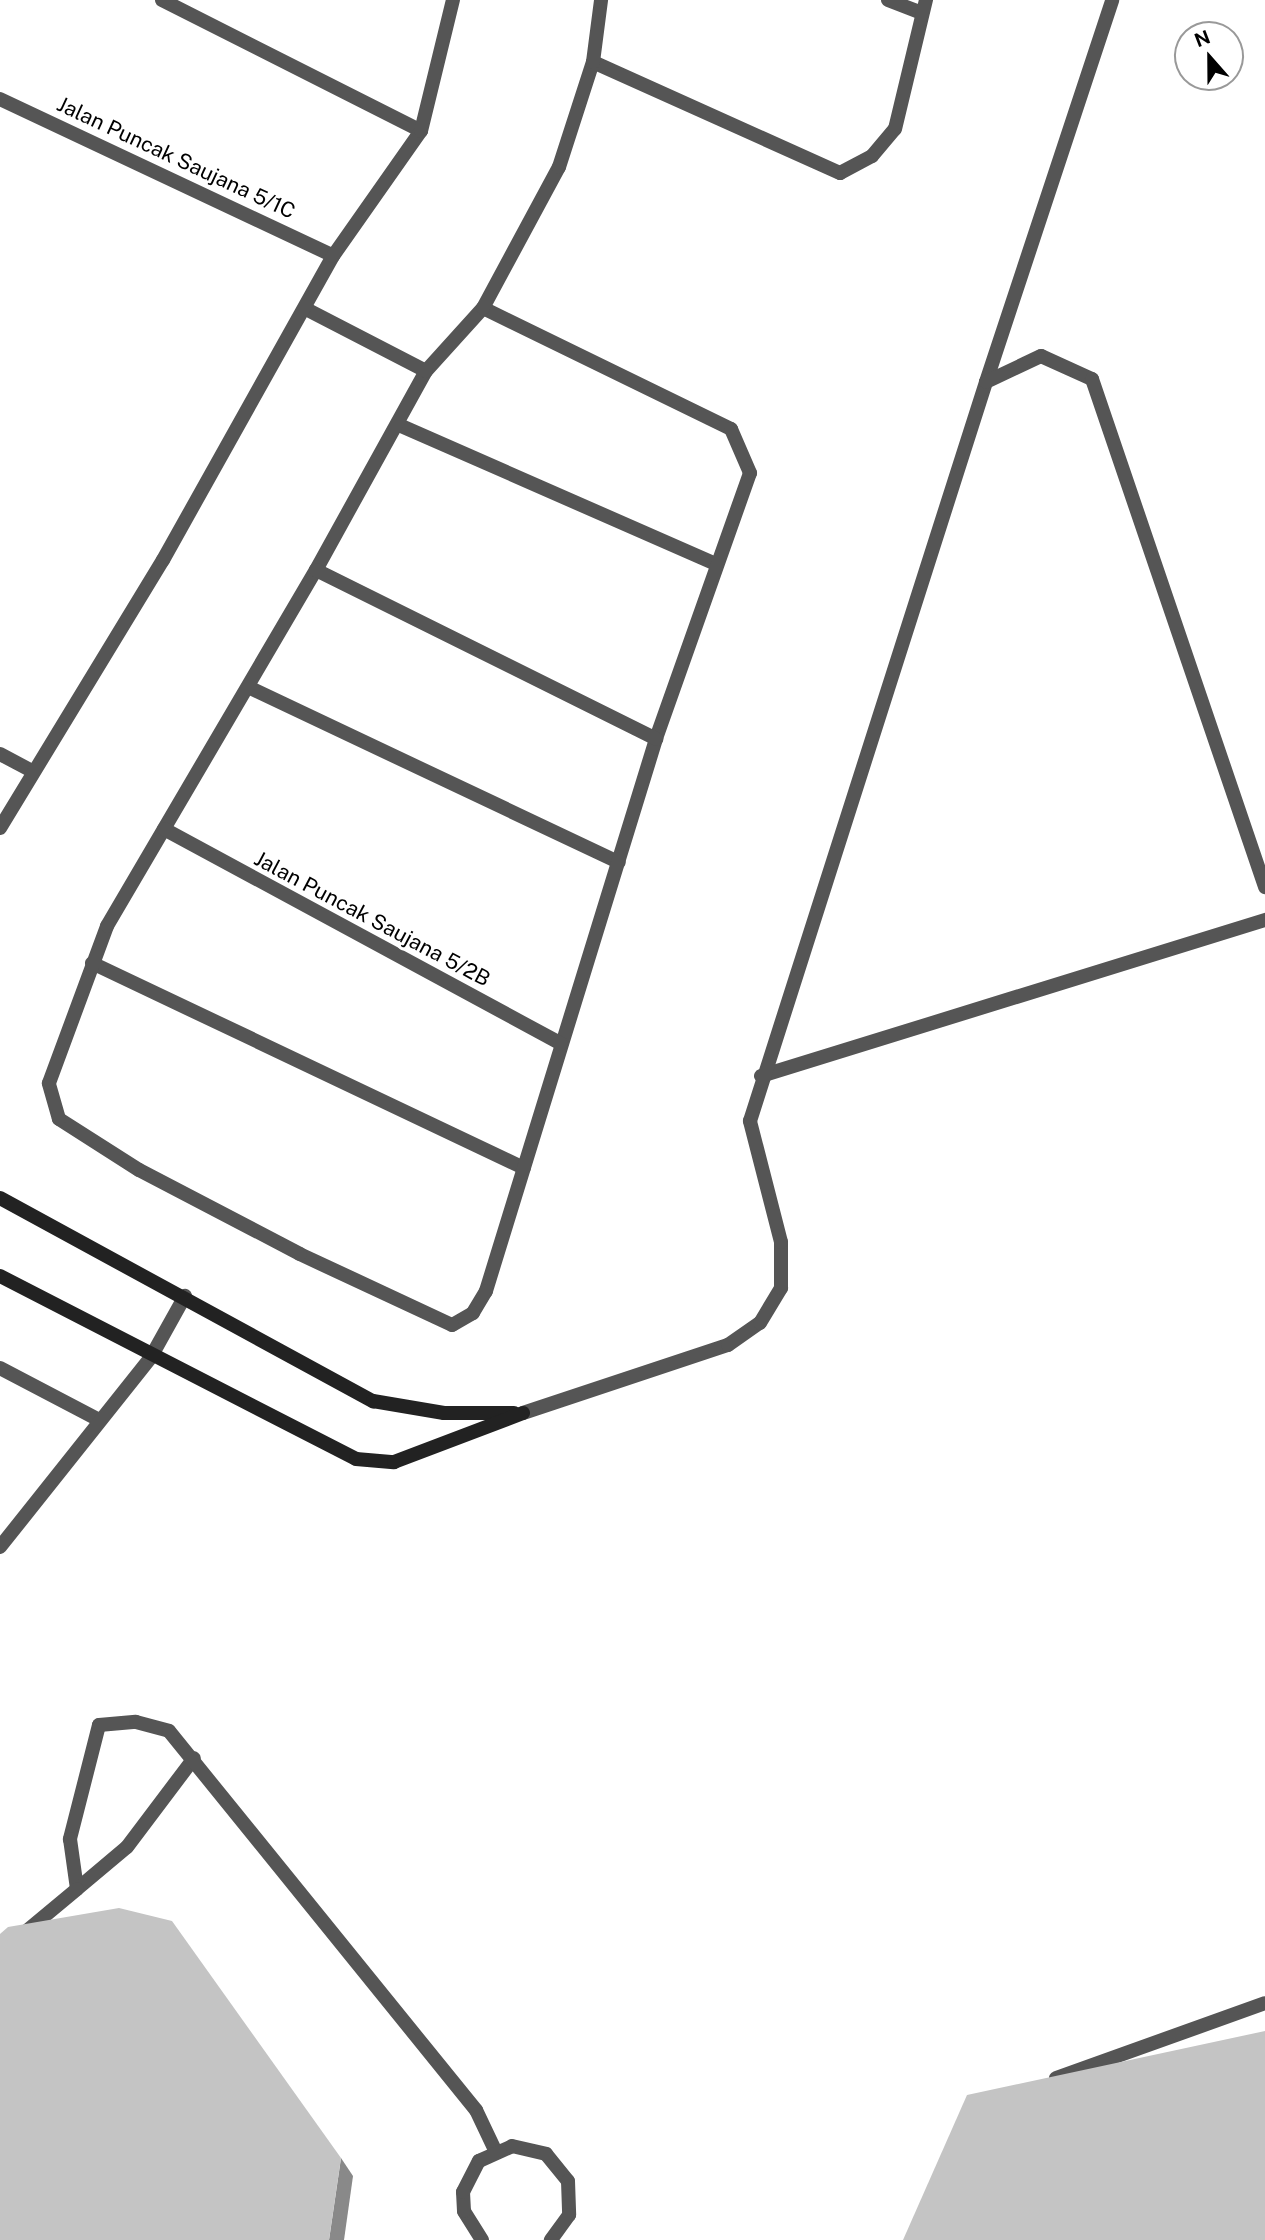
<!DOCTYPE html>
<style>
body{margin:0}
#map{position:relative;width:1265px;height:2240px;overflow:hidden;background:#fff;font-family:"Public Sans",sans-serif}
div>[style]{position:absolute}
.lane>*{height:14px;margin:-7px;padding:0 7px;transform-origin:7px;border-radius:7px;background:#555}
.street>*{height:14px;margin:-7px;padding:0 7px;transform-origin:7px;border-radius:7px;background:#555}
.secondary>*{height:14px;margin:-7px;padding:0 7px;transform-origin:7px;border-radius:7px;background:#222}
.shaded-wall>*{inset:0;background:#898989}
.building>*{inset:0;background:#c4c4c4}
span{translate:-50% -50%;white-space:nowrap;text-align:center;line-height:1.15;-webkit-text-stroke:6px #fff;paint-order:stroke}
.street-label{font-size:21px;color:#000}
.north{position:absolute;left:1174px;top:21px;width:70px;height:70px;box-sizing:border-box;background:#fff;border:2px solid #999;border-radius:50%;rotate:339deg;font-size:19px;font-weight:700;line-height:28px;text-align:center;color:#000}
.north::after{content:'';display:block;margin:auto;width:24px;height:32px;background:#000;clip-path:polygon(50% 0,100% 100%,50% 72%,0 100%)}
</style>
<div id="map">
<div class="lane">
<div style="left:162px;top:0;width:290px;rotate:26.8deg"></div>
<div style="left:888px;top:0;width:36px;rotate:21deg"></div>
<div style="left:399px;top:425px;width:345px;rotate:23.7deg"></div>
<div style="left:248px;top:687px;width:410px;rotate:25.3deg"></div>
<div style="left:92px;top:963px;width:478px;rotate:25.4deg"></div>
<div style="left:99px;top:1725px;width:118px;rotate:104.3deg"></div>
<div style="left:70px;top:1839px;width:50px;rotate:82deg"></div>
<div style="left:77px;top:1889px;width:65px;rotate:-40deg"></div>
<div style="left:127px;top:1847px;width:111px;rotate:-53deg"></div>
<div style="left:0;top:1953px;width:100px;rotate:-39.7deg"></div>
<div style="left:1056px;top:2078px;width:222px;rotate:-19.7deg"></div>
</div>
<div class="street">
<div style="left:593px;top:62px;width:271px;rotate:24.2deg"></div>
<div style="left:840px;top:173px;width:36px;rotate:-28deg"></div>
<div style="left:872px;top:156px;width:35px;rotate:-50deg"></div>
<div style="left:895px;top:129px;width:133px;rotate:-76.5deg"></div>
<div style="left:0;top:99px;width:368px;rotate:25.2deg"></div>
<div style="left:483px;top:308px;width:276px;rotate:26deg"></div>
<div style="left:731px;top:429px;width:48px;rotate:66.6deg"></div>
<div style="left:750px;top:473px;width:282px;rotate:109.5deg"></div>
<div style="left:656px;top:739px;width:578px;rotate:107.12deg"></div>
<div style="left:486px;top:1291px;width:26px;rotate:121deg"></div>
<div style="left:473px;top:1313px;width:24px;rotate:150deg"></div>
<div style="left:452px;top:1325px;width:168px;rotate:-155deg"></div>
<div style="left:300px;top:1254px;width:182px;rotate:-152.4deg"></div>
<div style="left:139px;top:1170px;width:95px;rotate:-147.5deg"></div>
<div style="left:59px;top:1119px;width:37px;rotate:-106deg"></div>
<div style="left:49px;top:1083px;width:167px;rotate:-69.7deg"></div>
<div style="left:107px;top:926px;width:413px;rotate:-59.6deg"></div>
<div style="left:316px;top:570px;width:227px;rotate:-61.1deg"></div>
<div style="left:426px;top:371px;width:85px;rotate:-47.9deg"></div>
<div style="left:483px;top:308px;width:160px;rotate:-61.7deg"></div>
<div style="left:559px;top:167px;width:110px;rotate:-72.1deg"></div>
<div style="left:593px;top:62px;width:63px;rotate:-82.6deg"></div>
<div style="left:306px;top:309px;width:135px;rotate:27.3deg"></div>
<div style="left:986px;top:382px;width:402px;rotate:-71.7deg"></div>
<div style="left:316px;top:570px;width:380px;rotate:26.4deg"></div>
<div style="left:0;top:754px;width:36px;rotate:28deg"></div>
<div style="left:0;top:828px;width:314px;rotate:-58.7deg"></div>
<div style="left:163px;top:560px;width:348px;rotate:-60.8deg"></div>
<div style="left:333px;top:256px;width:153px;rotate:-54.9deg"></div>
<div style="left:421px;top:131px;width:135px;rotate:-76.3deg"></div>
<div style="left:164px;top:829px;width:451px;rotate:28.4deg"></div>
<div style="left:761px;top:1076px;width:528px;rotate:-17.2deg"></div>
<div style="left:0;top:1368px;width:112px;rotate:27.7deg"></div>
<div style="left:523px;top:1413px;width:216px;rotate:-18.4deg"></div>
<div style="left:728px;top:1345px;width:39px;rotate:-35deg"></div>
<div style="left:760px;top:1323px;width:41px;rotate:-59deg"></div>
<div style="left:781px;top:1288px;width:46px;rotate:-90deg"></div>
<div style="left:781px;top:1242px;width:125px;rotate:-104.4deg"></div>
<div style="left:750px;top:1121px;width:776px;rotate:-72.29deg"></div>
<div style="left:986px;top:382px;width:61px;rotate:-25.3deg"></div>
<div style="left:1041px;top:356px;width:56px;rotate:24.3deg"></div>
<div style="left:1092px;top:379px;width:537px;rotate:71.19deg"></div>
<div style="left:0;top:1547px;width:243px;rotate:-51.5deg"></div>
<div style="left:151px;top:1357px;width:70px;rotate:-60.9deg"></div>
<div style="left:99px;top:1725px;width:37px;rotate:-5deg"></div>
<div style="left:136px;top:1722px;width:34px;rotate:15deg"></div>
<div style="left:169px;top:1731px;width:488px;rotate:51deg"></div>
<div style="left:476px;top:2110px;width:44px;rotate:64.6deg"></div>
<div style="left:482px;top:2240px;width:34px;rotate:-122deg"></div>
<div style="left:464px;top:2211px;width:19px;rotate:-93deg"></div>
<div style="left:463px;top:2192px;width:35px;rotate:-63deg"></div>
<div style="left:479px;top:2161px;width:36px;rotate:-24deg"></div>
<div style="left:512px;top:2146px;width:35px;rotate:13deg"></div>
<div style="left:546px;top:2154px;width:35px;rotate:51deg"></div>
<div style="left:568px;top:2181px;width:34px;rotate:88deg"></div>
<div style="left:569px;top:2215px;width:31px;rotate:126deg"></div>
</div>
<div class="secondary">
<div style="left:0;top:1198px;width:425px;rotate:28.6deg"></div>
<div style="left:373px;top:1401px;width:72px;rotate:9.6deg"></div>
<div style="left:444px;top:1413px;width:70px"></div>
<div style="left:0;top:1276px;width:400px;rotate:27.2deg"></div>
<div style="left:356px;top:1459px;width:38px;rotate:5deg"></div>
<div style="left:394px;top:1462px;width:138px;rotate:-20.8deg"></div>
</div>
<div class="shaded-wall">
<div style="clip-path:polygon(341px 2158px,353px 2176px,344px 2240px,329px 2240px)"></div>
</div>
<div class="building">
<div style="clip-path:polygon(119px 1908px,172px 1921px,341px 2158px,329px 2240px,0 2240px,0 1934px,8px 1927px)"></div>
<div style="clip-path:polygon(1265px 2031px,1265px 2240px,903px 2240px,967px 2095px)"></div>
</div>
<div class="street-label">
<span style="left:176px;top:158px;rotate:25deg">Jalan Puncak Saujana 5/1C</span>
<span style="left:372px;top:919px;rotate:28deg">Jalan Puncak Saujana 5/2B</span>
</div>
<div class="north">N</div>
</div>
